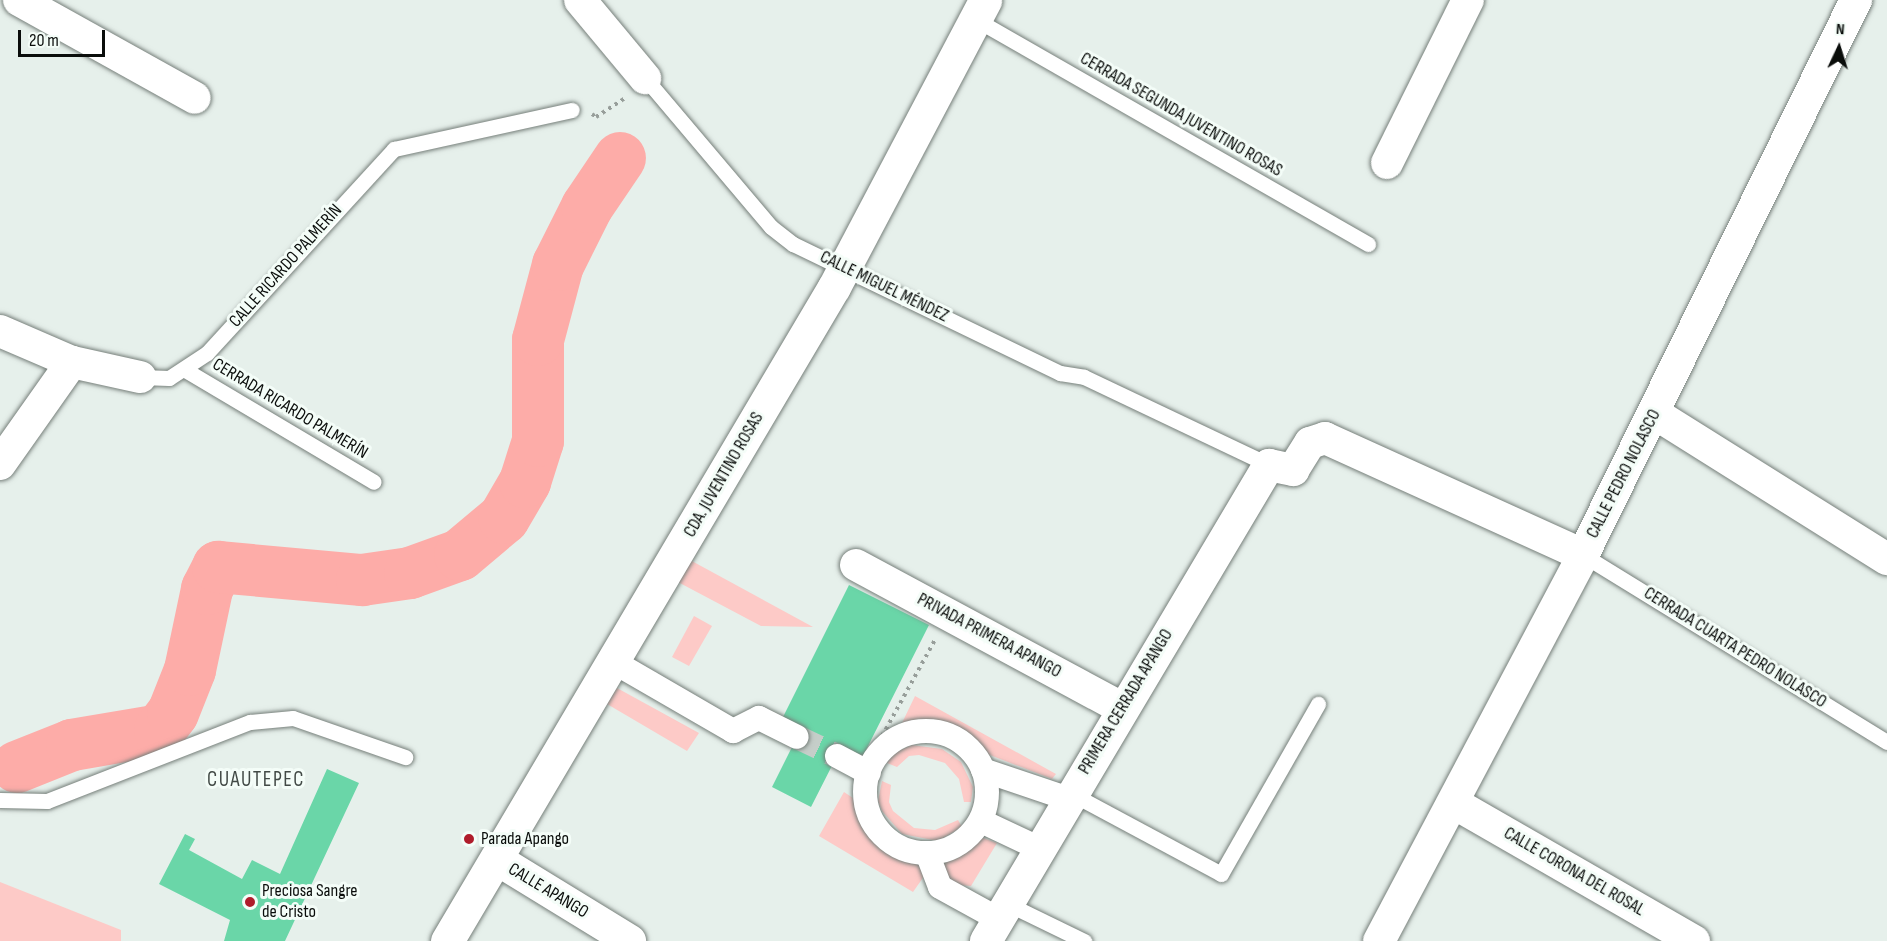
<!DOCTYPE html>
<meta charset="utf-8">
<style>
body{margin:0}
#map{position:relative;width:1887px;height:941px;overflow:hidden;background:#e6f0eb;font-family:"Sofia Sans Condensed",sans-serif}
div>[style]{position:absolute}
.green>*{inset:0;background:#fdcac7}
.river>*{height:52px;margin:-26px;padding:0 26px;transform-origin:26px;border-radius:26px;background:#fdaca8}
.building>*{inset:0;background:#6ad6a8}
.pedestrian-tunnel>*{height:24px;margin-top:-12px;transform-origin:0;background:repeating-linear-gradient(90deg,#c5cec9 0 24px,transparent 0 36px)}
.path>*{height:4px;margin-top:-2px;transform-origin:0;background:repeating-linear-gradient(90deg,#979e9a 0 3px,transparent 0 7.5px)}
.roads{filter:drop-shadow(0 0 2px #767f7a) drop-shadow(0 0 2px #767f7a)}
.service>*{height:15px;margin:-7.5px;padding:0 7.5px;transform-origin:7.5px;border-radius:7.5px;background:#fff}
.pedestrian>*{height:24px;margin:-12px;padding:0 12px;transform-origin:12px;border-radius:12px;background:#fff}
.pedestrian>.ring{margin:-12px;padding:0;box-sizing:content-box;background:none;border:24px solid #fff;border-radius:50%}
.minor>*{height:32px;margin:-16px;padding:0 16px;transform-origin:16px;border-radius:16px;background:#fff}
.tertiary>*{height:33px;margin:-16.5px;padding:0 16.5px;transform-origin:16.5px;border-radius:16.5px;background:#fff}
.dots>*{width:16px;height:16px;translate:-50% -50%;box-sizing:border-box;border:3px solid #f4fdf8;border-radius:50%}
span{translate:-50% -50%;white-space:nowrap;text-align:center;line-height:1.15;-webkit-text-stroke:6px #f4fdf8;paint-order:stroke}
.street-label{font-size:18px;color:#0a0d0b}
.poi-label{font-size:18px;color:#0a0d0b}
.left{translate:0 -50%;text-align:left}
.quarter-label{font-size:21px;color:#424a46;letter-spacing:1.5px}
.north{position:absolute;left:1809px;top:18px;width:60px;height:60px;-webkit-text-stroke:4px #f4fdf8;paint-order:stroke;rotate:4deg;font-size:16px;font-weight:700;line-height:24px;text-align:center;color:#0a0d0b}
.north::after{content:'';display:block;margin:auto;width:21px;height:27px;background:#0a0d0b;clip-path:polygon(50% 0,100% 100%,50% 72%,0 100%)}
.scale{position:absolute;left:18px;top:30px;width:87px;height:27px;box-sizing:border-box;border:3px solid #0a0d0b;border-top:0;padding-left:8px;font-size:18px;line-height:21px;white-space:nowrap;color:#0a0d0b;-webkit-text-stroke:4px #f4fdf8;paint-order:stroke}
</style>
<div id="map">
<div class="green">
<div style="clip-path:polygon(690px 560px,813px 627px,761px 626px,676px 581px)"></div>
<div style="clip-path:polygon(694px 616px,712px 626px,689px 666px,672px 657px)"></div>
<div style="clip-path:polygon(617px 688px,699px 733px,687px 751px,607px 704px)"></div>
<div style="clip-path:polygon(915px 696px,1056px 774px,1052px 779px,982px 752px,962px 733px,925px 722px,902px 723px)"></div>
<div style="clip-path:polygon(912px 745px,942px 749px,961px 762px,973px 787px,971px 802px,964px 802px,959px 779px,945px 763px,919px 755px,909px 756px,897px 767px,887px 763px,894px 753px)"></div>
<div style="clip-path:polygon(882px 781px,891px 785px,889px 802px,893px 811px,914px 828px,935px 830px,958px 820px,962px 827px,938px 841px,902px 834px,882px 811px,878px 801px)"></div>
<div style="clip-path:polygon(844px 792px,856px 800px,875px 840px,891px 853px,916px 860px,927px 872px,913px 892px,819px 836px)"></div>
<div style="clip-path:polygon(975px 835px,997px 843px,971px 886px,958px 885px,940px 871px,941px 857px)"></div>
<div style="clip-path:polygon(0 882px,121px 930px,121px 941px,0 941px)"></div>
</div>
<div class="river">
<div style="left:17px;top:767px;width:59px;rotate:-21.8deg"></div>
<div style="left:72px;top:745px;width:89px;rotate:-9.7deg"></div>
<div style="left:160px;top:730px;width:21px;rotate:-53deg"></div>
<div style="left:173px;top:713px;width:46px;rotate:-68.4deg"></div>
<div style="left:190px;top:670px;width:83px;rotate:-78.1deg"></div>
<div style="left:207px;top:589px;width:25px;rotate:-63deg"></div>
<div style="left:218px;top:567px;width:145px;rotate:5.2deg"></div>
<div style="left:362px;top:580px;width:49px;rotate:-8.3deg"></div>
<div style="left:410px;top:573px;width:53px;rotate:-19.8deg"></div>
<div style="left:460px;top:555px;width:57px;rotate:-40.1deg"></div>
<div style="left:504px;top:518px;width:42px;rotate:-59.7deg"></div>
<div style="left:525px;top:482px;width:43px;rotate:-72.4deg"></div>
<div style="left:538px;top:441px;width:101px;rotate:-90deg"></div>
<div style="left:538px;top:340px;width:78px;rotate:-75.1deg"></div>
<div style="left:558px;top:265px;width:65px;rotate:-63.4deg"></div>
<div style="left:587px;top:207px;width:59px;rotate:-56deg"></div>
</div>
<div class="building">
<div style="clip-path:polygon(849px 585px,929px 625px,863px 756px,842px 746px,811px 807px,772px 787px,802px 727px,783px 717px)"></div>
<div style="clip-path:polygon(327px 769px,359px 783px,285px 941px,224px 941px,230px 920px,159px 884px,185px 834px,195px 839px,189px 850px,242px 879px,252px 860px,280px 874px)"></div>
</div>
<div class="pedestrian-tunnel">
<div style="left:797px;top:737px;width:44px;rotate:25.4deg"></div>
</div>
<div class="path">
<div style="left:592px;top:114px;width:5px;rotate:37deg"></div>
<div style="left:596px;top:117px;width:35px;rotate:-33deg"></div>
<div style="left:875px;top:749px;width:124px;rotate:-61.2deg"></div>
</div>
<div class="roads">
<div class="service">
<div style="left:975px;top:19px;width:453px;rotate:29.8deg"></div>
<div style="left:645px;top:78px;width:195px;rotate:49.8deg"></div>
<div style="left:771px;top:227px;width:28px;rotate:38deg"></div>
<div style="left:793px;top:244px;width:297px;rotate:25.8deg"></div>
<div style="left:1060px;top:373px;width:24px;rotate:9deg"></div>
<div style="left:1084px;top:377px;width:205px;rotate:25.4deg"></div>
<div style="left:187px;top:371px;width:217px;rotate:30.7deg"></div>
<div style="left:140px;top:377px;width:29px;rotate:2deg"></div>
<div style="left:169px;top:378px;width:45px;rotate:-33.3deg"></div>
<div style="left:207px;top:353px;width:277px;rotate:-47.5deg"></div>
<div style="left:394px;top:149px;width:182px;rotate:-12.4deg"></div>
<div style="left:1583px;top:555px;width:357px;rotate:31.6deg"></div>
<div style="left:1072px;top:794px;width:169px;rotate:28.2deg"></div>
<div style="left:1221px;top:874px;width:196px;rotate:-60.3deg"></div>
<div style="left:0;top:800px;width:47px;rotate:1.2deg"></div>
<div style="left:47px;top:801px;width:218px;rotate:-21.3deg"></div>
<div style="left:250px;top:722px;width:43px;rotate:-5.3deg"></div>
<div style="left:293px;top:718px;width:119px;rotate:19.2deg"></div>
<div style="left:1008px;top:904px;width:85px;rotate:26deg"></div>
</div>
<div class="pedestrian">
<div style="left:614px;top:662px;width:138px;rotate:30.1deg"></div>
<div style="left:733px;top:731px;width:29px;rotate:-27deg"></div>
<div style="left:759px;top:718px;width:42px;rotate:26.6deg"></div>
<div class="ring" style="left:865px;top:731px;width:98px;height:98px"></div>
<div style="left:837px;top:756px;width:36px;rotate:28deg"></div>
<div style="left:983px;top:770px;width:91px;rotate:18.6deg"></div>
<div style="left:981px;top:821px;width:63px;rotate:25.3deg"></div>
<div style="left:927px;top:853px;width:36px;rotate:69deg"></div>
<div style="left:940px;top:887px;width:68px;rotate:28.8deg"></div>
</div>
<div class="minor">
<div style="left:19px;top:0;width:201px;rotate:29.1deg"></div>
<div style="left:580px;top:0;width:102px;rotate:50.2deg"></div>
<div style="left:1387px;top:163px;width:182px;rotate:-63.6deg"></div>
<div style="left:0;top:331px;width:78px;rotate:23.3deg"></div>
<div style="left:72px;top:362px;width:70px;rotate:12.4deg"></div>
<div style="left:1654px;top:413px;width:275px;rotate:32.1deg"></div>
<div style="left:0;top:464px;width:125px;rotate:-54.8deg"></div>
<div style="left:856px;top:565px;width:302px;rotate:28.3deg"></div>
<div style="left:1454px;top:803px;width:277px;rotate:29.9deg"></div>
<div style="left:498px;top:860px;width:155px;rotate:31.5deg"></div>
<div style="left:986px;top:941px;width:554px;rotate:-59.27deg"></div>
<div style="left:1269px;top:465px;width:25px;rotate:12deg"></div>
<div style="left:1293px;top:470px;width:32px;rotate:-58deg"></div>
<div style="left:1310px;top:443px;width:16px;rotate:-18deg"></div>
<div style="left:1325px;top:438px;width:283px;rotate:24.4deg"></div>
<div style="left:1379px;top:941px;width:437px;rotate:-62.1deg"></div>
<div style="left:1583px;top:555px;width:619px;rotate:-63.81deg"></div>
</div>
<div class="tertiary">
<div style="left:447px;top:941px;width:760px;rotate:-59.39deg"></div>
<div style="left:834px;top:287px;width:324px;rotate:-62.2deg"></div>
</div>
</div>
<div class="dots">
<div style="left:469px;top:839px;background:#af1c2b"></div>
<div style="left:250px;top:902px;background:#af1c2b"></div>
</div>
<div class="street-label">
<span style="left:1181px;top:115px;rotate:30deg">CERRADA SEGUNDA JUVENTINO ROSAS</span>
<span style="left:286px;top:266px;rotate:-48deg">CALLE RICARDO PALMERÍN</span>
<span style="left:884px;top:287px;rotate:26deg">CALLE MIGUEL MÉNDEZ</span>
<span style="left:290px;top:409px;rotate:31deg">CERRADA RICARDO PALMERÍN</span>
<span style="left:1624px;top:474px;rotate:-63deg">CALLE PEDRO NOLASCO</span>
<span style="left:724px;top:475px;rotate:-60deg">CDA. JUVENTINO ROSAS</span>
<span style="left:989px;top:636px;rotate:28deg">PRIVADA PRIMERA APANGO</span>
<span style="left:1735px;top:648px;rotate:32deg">CERRADA CUARTA PEDRO NOLASCO</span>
<span style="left:1126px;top:702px;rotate:-59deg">PRIMERA CERRADA APANGO</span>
<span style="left:1574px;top:872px;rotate:30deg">CALLE CORONA DEL ROSAL</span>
<span style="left:548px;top:891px;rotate:31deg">CALLE APANGO</span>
</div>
<div class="poi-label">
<span class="left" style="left:481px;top:839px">Parada Apango</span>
<span class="left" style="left:262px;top:902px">Preciosa Sangre<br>de Cristo</span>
</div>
<div class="quarter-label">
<span style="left:256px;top:780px">CUAUTEPEC</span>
</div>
<div class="north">N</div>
<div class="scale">20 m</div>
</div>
